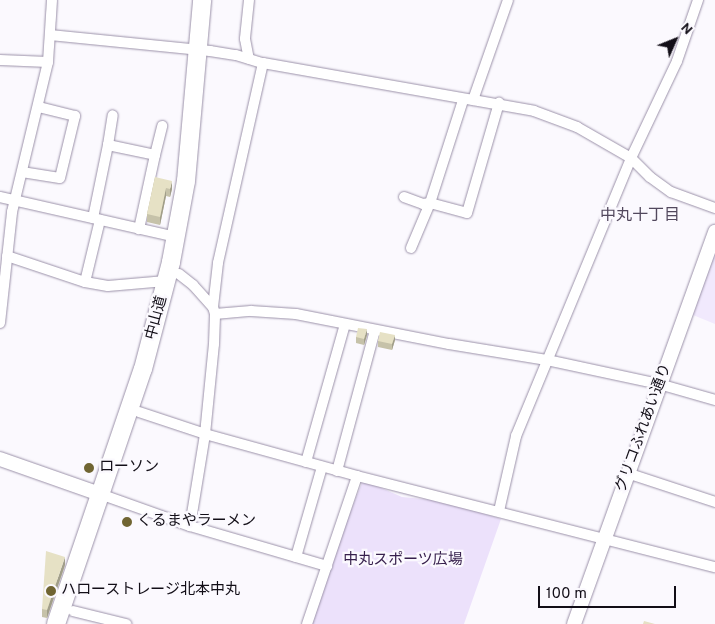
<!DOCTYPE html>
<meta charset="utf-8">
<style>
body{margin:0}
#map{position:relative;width:715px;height:624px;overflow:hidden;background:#fbf9fe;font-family:Overpass,"Noto Sans JP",sans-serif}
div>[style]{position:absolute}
.built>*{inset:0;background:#f1e9fd}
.green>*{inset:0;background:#ece1fb}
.roads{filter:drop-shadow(0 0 1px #9b91a9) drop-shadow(0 0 1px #9b91a9)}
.minor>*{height:10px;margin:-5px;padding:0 5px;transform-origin:5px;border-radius:5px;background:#fff}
.tertiary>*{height:14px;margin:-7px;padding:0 7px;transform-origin:7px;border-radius:7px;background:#fff}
.trunk>*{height:18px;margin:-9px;padding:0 9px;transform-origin:9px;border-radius:9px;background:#fff}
.wall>*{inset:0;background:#c6c2a9}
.shaded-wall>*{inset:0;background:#a19e8a}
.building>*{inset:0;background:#e6e1c5}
.dots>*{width:14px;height:14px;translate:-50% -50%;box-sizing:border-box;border:2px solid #fbf9fe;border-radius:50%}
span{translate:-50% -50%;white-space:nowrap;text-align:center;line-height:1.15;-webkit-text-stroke:4.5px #fbf9fe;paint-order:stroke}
.street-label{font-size:15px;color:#120e17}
.poi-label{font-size:15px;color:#120e17}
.left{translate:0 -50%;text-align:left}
.park-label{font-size:15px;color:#37204d}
.neighbourhood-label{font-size:16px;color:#52485d}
.north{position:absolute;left:650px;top:15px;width:50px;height:50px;-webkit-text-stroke:4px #fbf9fe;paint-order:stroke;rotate:46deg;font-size:14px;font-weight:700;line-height:20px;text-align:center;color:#120e17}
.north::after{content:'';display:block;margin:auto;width:18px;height:22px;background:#120e17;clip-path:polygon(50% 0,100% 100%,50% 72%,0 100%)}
.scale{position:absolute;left:538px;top:586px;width:138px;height:22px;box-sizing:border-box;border:2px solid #120e17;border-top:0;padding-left:6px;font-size:15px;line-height:18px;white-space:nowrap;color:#120e17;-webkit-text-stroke:4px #fbf9fe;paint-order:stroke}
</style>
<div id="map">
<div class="built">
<div style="clip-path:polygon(715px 252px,715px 324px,693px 315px)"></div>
</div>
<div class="green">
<div style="clip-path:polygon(363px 480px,402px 497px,444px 501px,501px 519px,464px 624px,311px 624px,327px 571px)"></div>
</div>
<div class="roads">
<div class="minor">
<div style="left:249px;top:0;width:39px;rotate:96deg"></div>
<div style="left:245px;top:39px;width:20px;rotate:79deg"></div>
<div style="left:50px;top:35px;width:161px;rotate:5.7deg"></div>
<div style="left:210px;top:51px;width:26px;rotate:9deg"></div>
<div style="left:236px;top:55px;width:28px;rotate:17deg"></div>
<div style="left:263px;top:63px;width:205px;rotate:102.7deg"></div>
<div style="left:218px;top:263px;width:44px;rotate:96.5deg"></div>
<div style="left:0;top:60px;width:48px;rotate:2.4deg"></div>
<div style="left:263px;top:63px;width:275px;rotate:10deg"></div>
<div style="left:534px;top:111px;width:46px;rotate:20.4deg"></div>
<div style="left:577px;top:127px;width:62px;rotate:29.9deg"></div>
<div style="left:631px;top:158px;width:27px;rotate:45deg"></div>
<div style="left:650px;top:177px;width:26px;rotate:36deg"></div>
<div style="left:671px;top:192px;width:47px;rotate:20deg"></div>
<div style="left:473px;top:100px;width:106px;rotate:-70.7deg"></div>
<div style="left:108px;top:145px;width:30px;rotate:-81deg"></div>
<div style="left:155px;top:155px;width:30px;rotate:-76deg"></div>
<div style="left:22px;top:172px;width:38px;rotate:9deg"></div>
<div style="left:60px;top:178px;width:64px;rotate:-76.4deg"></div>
<div style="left:75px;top:116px;width:38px;rotate:-166deg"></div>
<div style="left:0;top:197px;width:180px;rotate:12.8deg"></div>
<div style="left:404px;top:197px;width:20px;rotate:20deg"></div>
<div style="left:423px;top:204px;width:7px;rotate:-8deg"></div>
<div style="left:430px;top:203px;width:38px;rotate:15deg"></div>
<div style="left:467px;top:213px;width:115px;rotate:-73.8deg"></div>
<div style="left:93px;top:218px;width:75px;rotate:-78.4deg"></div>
<div style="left:108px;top:145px;width:48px;rotate:12deg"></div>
<div style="left:155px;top:155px;width:76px;rotate:102.2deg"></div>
<div style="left:411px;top:248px;width:49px;rotate:-67.1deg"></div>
<div style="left:430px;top:203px;width:108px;rotate:-72.2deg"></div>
<div style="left:7px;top:256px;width:82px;rotate:18.4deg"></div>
<div style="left:85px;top:282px;width:23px;rotate:10deg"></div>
<div style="left:108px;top:286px;width:58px;rotate:-4.9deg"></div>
<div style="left:179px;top:274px;width:18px;rotate:38deg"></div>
<div style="left:193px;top:285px;width:30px;rotate:48deg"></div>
<div style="left:213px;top:307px;width:7px;rotate:74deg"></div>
<div style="left:215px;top:314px;width:36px;rotate:-5deg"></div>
<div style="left:251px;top:311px;width:45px;rotate:3.8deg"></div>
<div style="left:296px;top:314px;width:156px;rotate:11.1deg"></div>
<div style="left:449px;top:344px;width:99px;rotate:9.3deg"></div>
<div style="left:547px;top:360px;width:115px;rotate:12.1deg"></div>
<div style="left:659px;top:384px;width:58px;rotate:15.9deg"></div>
<div style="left:85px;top:282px;width:64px;rotate:-76.4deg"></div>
<div style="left:0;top:323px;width:112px;rotate:-83.8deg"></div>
<div style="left:12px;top:212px;width:154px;rotate:-76.5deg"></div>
<div style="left:48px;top:62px;width:62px;rotate:-86.3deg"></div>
<div style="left:139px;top:412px;width:70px;rotate:18.4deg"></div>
<div style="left:205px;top:434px;width:158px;rotate:15.4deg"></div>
<div style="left:357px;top:476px;width:369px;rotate:14.3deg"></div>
<div style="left:306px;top:462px;width:143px;rotate:-74.2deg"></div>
<div style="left:337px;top:471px;width:146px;rotate:-74.9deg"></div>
<div style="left:627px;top:473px;width:93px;rotate:18.2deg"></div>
<div style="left:100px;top:494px;width:96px;rotate:19.6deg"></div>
<div style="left:190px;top:526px;width:143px;rotate:16.3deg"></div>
<div style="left:499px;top:511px;width:77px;rotate:-77.2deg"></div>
<div style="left:516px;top:436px;width:301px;rotate:-67.5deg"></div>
<div style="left:631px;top:158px;width:107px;rotate:-64.6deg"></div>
<div style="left:677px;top:61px;width:65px;rotate:-71deg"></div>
<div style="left:190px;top:526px;width:93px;rotate:-80.7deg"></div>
<div style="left:205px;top:434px;width:90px;rotate:-84.3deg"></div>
<div style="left:214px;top:344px;width:30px;rotate:-88deg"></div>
<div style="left:296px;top:557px;width:94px;rotate:-73.9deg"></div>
<div style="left:73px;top:611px;width:55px;rotate:13.8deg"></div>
<div style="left:307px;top:624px;width:156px;rotate:-71.3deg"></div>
</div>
<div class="tertiary">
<div style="left:0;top:459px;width:106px;rotate:19.3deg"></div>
<div style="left:574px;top:624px;width:417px;rotate:-70.2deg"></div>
</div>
<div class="trunk">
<div style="left:56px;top:624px;width:269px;rotate:-71.2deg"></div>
<div style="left:143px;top:369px;width:111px;rotate:-75.3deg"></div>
<div style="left:171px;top:262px;width:82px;rotate:-79.5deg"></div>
<div style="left:186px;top:181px;width:182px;rotate:-84.9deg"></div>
</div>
</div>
<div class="wall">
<div style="clip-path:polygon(155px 177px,172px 189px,170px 197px,166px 196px,160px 225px,147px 222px,147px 214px)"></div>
<div style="clip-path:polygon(367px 335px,364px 345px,356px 343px,356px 337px)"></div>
<div style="clip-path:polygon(395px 340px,392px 350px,378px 347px,378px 341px)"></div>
<div style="clip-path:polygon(65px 565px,47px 618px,42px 617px,42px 609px)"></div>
</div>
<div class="shaded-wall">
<div style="clip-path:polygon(172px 181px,172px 189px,170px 197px,170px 189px)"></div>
<div style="clip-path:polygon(166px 188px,166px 196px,160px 225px,160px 217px)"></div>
<div style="clip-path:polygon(367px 329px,367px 335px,364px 345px,364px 339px)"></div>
<div style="clip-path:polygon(395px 335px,395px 340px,392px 350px,392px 344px)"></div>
<div style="clip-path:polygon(65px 557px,65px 565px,47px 618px,47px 610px)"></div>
</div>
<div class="building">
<div style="clip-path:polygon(155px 177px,172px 181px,170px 189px,166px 188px,160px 217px,147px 214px)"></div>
<div style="clip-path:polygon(358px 328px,367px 329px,364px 339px,356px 337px)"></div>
<div style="clip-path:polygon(380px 332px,395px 335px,392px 344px,378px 341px)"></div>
<div style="clip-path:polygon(46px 551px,65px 557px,47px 610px,42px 609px)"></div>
<div style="clip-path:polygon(644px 621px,655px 624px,643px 624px)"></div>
</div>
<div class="dots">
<div style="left:89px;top:468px;background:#706532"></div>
<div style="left:127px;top:522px;background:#706532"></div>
<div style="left:51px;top:591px;background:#706532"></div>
</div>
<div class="street-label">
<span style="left:157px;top:318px;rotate:-75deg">中山道</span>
<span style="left:644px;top:428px;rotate:-70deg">グリコふれあい通り</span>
</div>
<div class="poi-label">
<span class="left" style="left:99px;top:468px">ローソン</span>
<span class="left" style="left:137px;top:522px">くるまやラーメン</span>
<span class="left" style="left:61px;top:591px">ハローストレージ北本中丸</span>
</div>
<div class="park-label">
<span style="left:403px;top:561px">中丸スポーツ広場</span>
</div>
<div class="neighbourhood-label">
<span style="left:640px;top:216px">中丸十丁目</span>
</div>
<div class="north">N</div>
<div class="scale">100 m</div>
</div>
